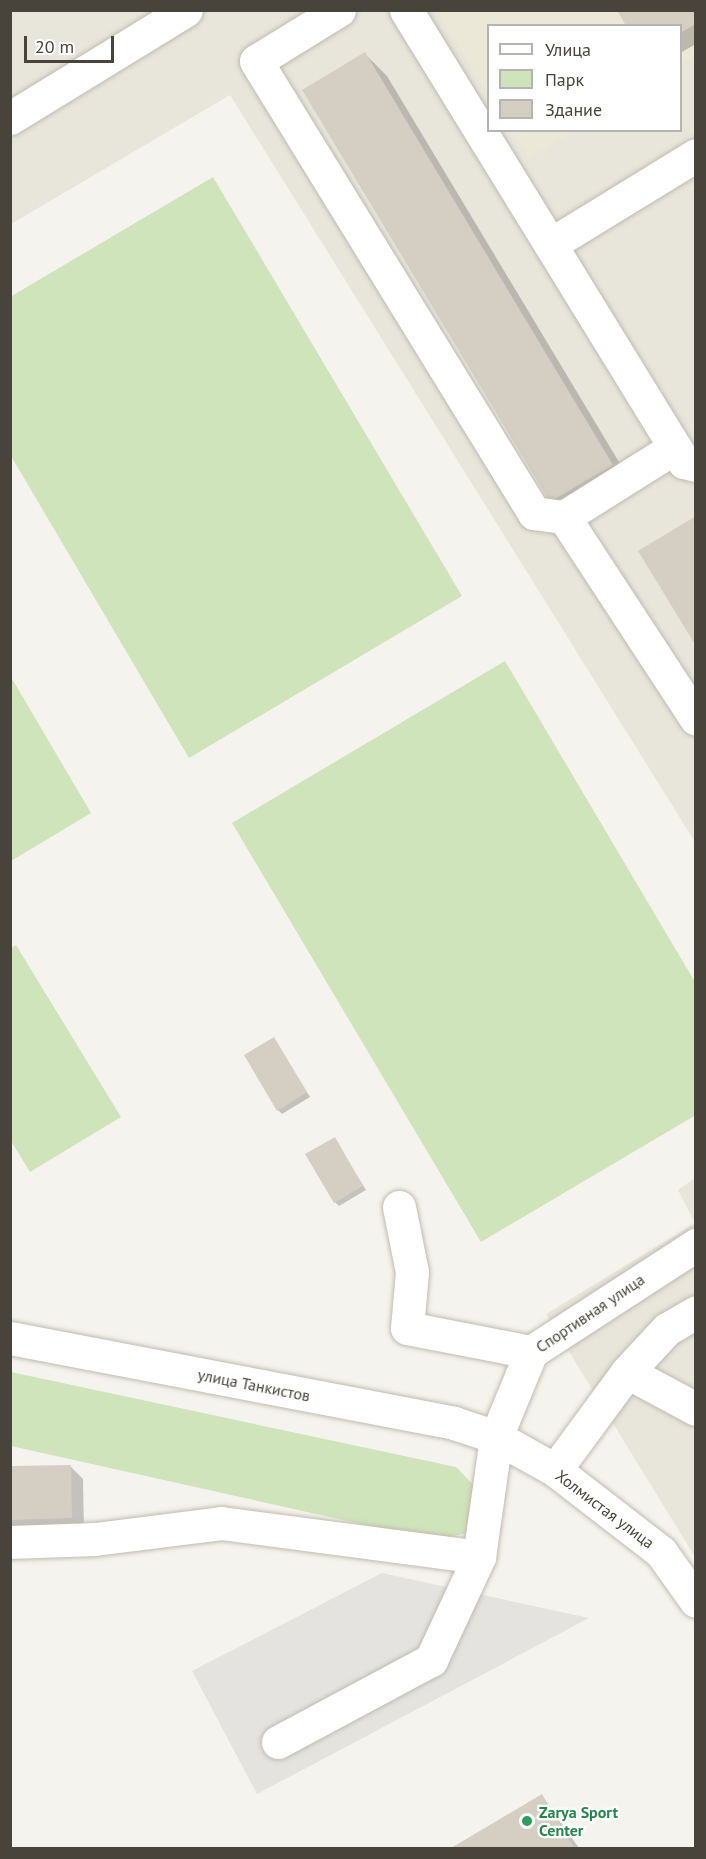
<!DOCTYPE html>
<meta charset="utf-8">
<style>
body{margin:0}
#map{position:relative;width:706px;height:1859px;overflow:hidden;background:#f5f3ed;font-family:"PT Sans",sans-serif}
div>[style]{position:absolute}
.residential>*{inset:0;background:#e8e5db}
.education>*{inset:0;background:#ece8d8}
.green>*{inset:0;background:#cfe4ba}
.parking>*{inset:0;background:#e4e3e0}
.shadow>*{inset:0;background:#0003}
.building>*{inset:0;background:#d5cfc3}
.roads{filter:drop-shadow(0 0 2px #c0bbb0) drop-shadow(0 0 2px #c0bbb0)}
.minor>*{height:33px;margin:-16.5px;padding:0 16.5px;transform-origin:16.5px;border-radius:16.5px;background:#fff}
.dots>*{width:16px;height:16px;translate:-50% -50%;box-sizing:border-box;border:3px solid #fff;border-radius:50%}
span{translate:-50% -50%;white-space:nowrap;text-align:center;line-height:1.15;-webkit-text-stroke:4.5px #fff;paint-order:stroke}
.street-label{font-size:16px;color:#49443b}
.leisure-label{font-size:16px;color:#27864d;font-weight:700}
.left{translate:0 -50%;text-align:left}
.frame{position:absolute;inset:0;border:12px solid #49443b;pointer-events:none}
.legend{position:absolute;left:487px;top:24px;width:195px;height:108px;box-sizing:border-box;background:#fff;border:2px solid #b6b4b1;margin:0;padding:8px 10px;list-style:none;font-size:18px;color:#49443b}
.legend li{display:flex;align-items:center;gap:12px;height:30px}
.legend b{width:30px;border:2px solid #b6b4b1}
.scale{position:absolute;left:24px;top:36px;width:90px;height:27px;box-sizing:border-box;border:3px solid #49443b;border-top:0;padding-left:8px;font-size:18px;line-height:21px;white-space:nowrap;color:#49443b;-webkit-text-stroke:4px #fff;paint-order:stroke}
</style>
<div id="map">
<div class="residential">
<div style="clip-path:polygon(evenodd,10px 11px,695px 11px,695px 842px,230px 95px,11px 224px,10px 11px,488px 26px,680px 26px,680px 130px,488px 130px,488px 26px)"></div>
<div style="clip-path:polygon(695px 1178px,695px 1557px,546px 1314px,695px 1223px,678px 1190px)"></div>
</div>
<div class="education">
<div style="clip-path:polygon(437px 11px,695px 11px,695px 55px,681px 65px,680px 26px,488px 26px,488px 93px)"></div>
<div style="clip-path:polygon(512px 131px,574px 131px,529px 158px)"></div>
</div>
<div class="green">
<div style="clip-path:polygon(213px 177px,462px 596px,189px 758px,11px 456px,10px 297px)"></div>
<div style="clip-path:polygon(505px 661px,695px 982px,696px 1115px,481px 1242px,232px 823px)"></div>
<div style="clip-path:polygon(11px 677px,91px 813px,11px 861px,10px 861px)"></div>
<div style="clip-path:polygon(16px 945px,121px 1117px,30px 1172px,11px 1141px,10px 949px)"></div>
<div style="clip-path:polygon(11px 1372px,456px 1467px,479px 1491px,468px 1533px,433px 1540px,11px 1446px)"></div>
</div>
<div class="parking">
<div style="clip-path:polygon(382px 1573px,589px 1618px,257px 1794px,192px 1671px)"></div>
</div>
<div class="shadow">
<div style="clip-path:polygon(696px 10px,696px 44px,680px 53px,680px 26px)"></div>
<div style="clip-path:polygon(365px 54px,387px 76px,634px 487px,551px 501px)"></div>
<div style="clip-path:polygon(274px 1039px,310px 1097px,282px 1114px,278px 1110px)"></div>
<div style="clip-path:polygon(334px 1139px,366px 1190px,339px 1206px,335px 1202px)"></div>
<div style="clip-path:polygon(70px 1466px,83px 1479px,84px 1530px,10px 1532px,10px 1468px)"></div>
<div style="clip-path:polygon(542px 1796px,579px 1848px,454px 1848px)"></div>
</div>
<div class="building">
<div style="clip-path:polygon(617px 10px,696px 10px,696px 24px,680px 33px,680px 26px,626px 26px)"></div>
<div style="clip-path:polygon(365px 52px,613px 465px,550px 502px,302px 90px)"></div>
<div style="clip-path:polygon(696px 516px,696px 646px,638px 551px)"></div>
<div style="clip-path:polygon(274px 1037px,307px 1092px,277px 1111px,244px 1055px)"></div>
<div style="clip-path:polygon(335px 1137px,363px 1186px,334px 1203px,305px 1154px)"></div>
<div style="clip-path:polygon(71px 1465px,72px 1518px,10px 1520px,10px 1466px)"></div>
<div style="clip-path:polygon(542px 1794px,574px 1848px,451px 1848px)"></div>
</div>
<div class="roads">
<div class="minor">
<div style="left:339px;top:10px;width:97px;rotate:148.4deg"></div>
<div style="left:256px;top:61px;width:531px;rotate:58.41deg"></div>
<div style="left:534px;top:513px;width:30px;rotate:8deg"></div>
<div style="left:564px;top:517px;width:241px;rotate:56.8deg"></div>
<div style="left:406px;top:10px;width:531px;rotate:58.41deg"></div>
<div style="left:684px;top:462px;width:12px;rotate:14deg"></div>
<div style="left:10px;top:118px;width:206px;rotate:-31.5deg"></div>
<div style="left:551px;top:244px;width:170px;rotate:-31.5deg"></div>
<div style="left:564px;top:517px;width:131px;rotate:-32.2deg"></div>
<div style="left:399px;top:1207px;width:66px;rotate:78.7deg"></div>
<div style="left:412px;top:1272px;width:56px;rotate:95.1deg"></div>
<div style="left:407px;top:1328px;width:126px;rotate:11deg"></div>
<div style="left:10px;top:1338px;width:452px;rotate:10.8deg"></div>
<div style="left:454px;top:1423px;width:44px;rotate:18.4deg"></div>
<div style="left:496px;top:1437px;width:68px;rotate:29.2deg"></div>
<div style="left:555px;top:1470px;width:134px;rotate:37.7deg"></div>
<div style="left:661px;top:1552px;width:60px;rotate:54.5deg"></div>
<div style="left:627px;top:1372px;width:59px;rotate:-47.1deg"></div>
<div style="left:667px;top:1329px;width:34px;rotate:-30deg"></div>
<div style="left:555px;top:1470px;width:122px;rotate:-53.7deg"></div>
<div style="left:627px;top:1372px;width:78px;rotate:28.2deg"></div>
<div style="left:10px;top:1542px;width:85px;rotate:-2deg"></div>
<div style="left:95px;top:1539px;width:127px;rotate:-7.2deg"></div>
<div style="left:221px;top:1523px;width:260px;rotate:7.5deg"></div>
<div style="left:479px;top:1557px;width:121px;rotate:-81.9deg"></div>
<div style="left:496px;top:1437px;width:92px;rotate:-67.6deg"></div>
<div style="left:531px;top:1352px;width:197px;rotate:-33deg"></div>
<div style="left:278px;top:1742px;width:174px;rotate:-28.2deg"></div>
<div style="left:431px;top:1660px;width:114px;rotate:-65deg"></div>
</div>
</div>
<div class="dots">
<div style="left:527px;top:1821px;background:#2e9e5b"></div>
</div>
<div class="street-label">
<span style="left:590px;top:1313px;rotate:-34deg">Спортивная улица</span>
<span style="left:254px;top:1385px;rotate:11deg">улица Танкистов</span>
<span style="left:605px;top:1509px;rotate:37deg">Холмистая улица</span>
</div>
<div class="leisure-label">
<span class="left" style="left:539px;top:1821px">Zarya Sport<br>Center</span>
</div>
<div class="frame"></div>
<ul class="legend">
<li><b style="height:8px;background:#fff"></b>Улица</li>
<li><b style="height:16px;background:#cfe4ba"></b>Парк</li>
<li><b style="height:16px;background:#d5cfc3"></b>Здание</li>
</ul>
<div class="scale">20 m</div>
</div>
